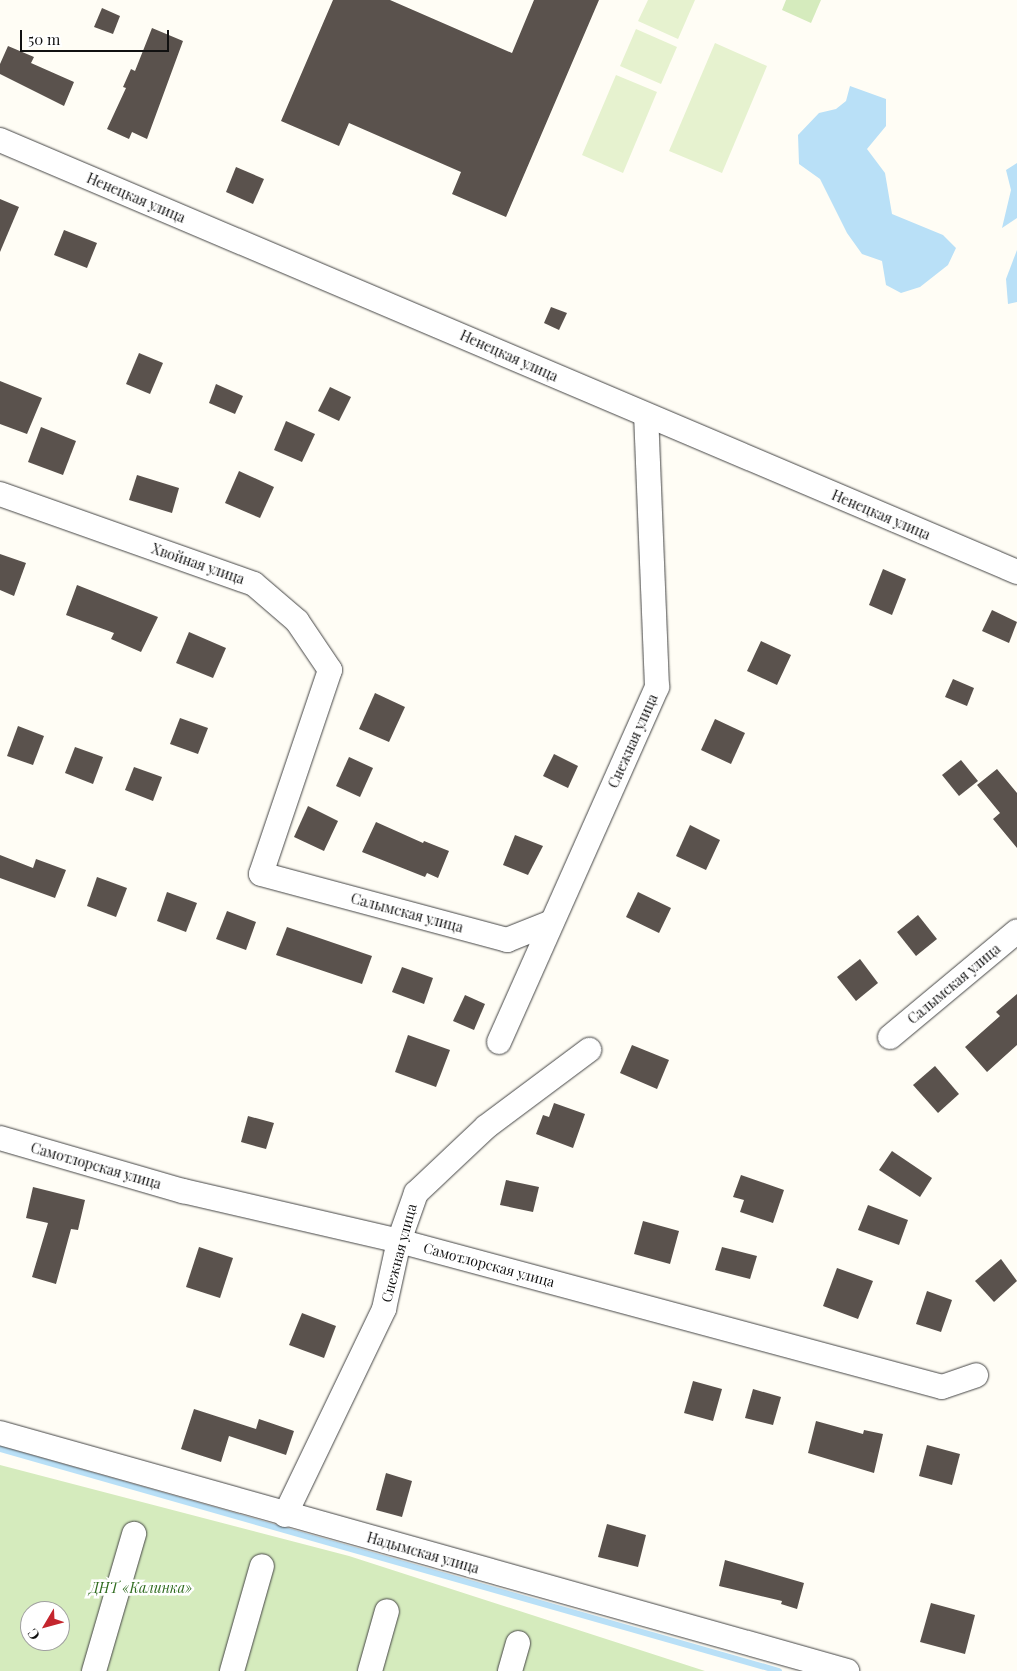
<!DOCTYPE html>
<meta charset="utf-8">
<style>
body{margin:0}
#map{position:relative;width:1017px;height:1671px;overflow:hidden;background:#fffdf5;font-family:"Playfair Display",serif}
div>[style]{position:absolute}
.green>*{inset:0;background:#d5ebbd}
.pitch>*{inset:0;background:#e6f2cf}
.water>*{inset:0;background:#b9e0f7}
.stream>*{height:6px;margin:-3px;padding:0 3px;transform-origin:3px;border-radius:3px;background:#b9e0f7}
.building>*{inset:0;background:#5a524d}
.roads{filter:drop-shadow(0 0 1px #444) drop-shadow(0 0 1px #444)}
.minor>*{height:24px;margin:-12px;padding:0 12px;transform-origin:12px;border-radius:12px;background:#fff}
span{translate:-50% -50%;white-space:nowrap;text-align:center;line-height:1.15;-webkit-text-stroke:5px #fff;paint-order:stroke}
.street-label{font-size:14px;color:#111}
.park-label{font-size:14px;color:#2f6b1f;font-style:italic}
.north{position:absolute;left:20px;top:1601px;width:50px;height:50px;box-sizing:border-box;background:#fff;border:1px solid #a0a0a0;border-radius:50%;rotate:233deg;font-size:14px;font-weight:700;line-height:20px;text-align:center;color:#111}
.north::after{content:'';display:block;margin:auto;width:18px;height:22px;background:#c4262e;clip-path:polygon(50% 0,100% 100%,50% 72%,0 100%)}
.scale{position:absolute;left:20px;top:30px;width:149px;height:22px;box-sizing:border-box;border:2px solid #111;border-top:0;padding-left:6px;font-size:15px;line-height:18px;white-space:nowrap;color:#111;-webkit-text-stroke:4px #fff;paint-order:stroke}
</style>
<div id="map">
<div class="green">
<div style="clip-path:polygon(786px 0,821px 0,811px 23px,782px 10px)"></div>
<div style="clip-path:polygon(evenodd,0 1465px,349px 1556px,705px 1671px,0 1671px,0 1465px,30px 1611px,60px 1611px,60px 1641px,30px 1641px,30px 1611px)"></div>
</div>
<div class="pitch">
<div style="clip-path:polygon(648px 0,695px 0,678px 39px,638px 21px)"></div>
<div style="clip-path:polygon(636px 29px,677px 47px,661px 84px,620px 66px)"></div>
<div style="clip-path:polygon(715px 43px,767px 66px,722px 173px,669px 151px)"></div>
<div style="clip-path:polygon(616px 75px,657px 92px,623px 173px,582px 155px)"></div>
</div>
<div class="water">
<div style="clip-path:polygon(850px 86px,886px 99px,886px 126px,867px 149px,885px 173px,892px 214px,943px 235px,956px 248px,948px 265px,920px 287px,901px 293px,886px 285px,882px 261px,862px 254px,847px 233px,820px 179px,799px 164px,798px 135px,819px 113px,836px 109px,846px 101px)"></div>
<div style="clip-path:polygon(1017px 163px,1017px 218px,1002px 228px,1011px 190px,1006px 170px)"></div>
<div style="clip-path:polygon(1017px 250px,1017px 302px,1008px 304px,1006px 279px)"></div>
</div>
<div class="stream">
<div style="left:0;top:1449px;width:810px;rotate:15.91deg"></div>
</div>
<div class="building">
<div style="clip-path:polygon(333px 0,390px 0,512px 53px,534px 0,599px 0,506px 217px,452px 194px,461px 172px,349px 123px,339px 146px,281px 121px)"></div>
<div style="clip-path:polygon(102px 8px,120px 16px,113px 34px,94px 27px)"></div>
<div style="clip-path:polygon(152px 28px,183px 41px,147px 139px,132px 132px,129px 139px,107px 129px,126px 88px,123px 87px,131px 69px,135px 71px)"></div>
<div style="clip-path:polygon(8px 46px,34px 57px,31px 63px,74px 82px,64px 106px,0 74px,0 64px)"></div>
<div style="clip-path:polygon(236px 167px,264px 179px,253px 204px,226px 192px)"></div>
<div style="clip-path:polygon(0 199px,19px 207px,0 252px)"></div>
<div style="clip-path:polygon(64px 230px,97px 243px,87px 268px,54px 255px)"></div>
<div style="clip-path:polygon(551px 307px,567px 313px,559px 330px,544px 323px)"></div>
<div style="clip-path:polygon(139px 353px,163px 363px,150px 394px,126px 384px)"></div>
<div style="clip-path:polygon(0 381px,42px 398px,27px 434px,0 424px)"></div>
<div style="clip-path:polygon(216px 384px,243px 396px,235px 414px,209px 403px)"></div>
<div style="clip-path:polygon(330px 387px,351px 397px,339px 421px,318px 411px)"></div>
<div style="clip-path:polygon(286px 421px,315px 434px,302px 462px,274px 450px)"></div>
<div style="clip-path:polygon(41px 427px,76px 441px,63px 475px,28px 462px)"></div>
<div style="clip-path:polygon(239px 471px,274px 487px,260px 518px,225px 503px)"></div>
<div style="clip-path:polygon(137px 475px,179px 488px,172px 513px,129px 500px)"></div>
<div style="clip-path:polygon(0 554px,26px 563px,14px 596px,0 590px)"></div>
<div style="clip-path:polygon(883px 569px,906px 579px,892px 615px,869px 605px)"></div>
<div style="clip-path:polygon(77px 585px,158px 617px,141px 652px,111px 639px,114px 633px,66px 615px)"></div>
<div style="clip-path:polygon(992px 610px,1017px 622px,1009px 643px,982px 631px)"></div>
<div style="clip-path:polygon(189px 632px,226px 648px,213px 678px,176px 663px)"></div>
<div style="clip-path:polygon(761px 641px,791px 655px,777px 685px,747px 671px)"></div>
<div style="clip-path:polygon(953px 679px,974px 688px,967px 706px,945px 697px)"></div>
<div style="clip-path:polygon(375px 693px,405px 707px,389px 742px,359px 729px)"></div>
<div style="clip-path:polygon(180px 718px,208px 728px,198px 754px,170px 744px)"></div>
<div style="clip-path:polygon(715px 719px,745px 733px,731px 764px,701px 750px)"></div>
<div style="clip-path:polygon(18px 726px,44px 736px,33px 765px,7px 756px)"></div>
<div style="clip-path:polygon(75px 747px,103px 757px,93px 784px,65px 773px)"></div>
<div style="clip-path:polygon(554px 754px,578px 766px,568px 788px,543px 776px)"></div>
<div style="clip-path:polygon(349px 757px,373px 768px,360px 797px,336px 786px)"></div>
<div style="clip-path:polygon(961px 760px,978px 781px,959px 796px,942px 775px)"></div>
<div style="clip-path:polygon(134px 767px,162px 777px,153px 801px,125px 790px)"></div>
<div style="clip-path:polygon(997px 769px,1017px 793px,1017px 848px,993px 819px,1000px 813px,977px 785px)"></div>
<div style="clip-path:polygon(308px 806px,338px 821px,324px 851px,294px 837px)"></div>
<div style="clip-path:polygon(376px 822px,423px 843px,424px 841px,449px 851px,438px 878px,427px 873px,425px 877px,362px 852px)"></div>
<div style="clip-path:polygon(690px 825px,720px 840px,706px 870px,676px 856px)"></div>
<div style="clip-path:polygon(515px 835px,543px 846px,528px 875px,503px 865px)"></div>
<div style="clip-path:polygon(0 855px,33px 868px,36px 859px,66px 870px,55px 898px,0 878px)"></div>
<div style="clip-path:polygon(97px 877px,127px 888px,116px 917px,87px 906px)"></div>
<div style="clip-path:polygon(167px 892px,197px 903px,186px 932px,157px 921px)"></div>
<div style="clip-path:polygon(638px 892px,671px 908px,659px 933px,626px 917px)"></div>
<div style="clip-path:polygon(227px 911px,256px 922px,246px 950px,216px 939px)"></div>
<div style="clip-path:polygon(918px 915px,937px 939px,916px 956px,897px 932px)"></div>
<div style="clip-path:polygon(287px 927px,372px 956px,362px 984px,276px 955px)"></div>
<div style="clip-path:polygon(860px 959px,878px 983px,856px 1001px,837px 977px)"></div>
<div style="clip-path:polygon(402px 967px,433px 978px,424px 1004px,392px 992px)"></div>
<div style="clip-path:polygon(1017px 994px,1017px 1045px,987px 1072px,965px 1047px,1000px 1016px,996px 1012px)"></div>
<div style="clip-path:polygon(465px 995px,485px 1004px,474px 1030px,453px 1021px)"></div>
<div style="clip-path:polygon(408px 1035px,450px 1050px,436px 1087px,395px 1072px)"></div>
<div style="clip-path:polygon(632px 1045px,669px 1060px,657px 1089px,620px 1073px)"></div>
<div style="clip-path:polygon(935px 1066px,959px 1094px,938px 1113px,913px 1085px)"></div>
<div style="clip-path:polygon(554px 1103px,585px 1114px,573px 1148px,536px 1134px,543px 1115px,549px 1117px)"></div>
<div style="clip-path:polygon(248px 1116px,274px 1123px,266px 1149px,241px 1142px)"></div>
<div style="clip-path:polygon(892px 1151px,932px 1178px,920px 1197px,879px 1170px)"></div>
<div style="clip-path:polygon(741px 1175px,784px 1190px,773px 1223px,740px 1212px,744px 1200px,733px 1197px)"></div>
<div style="clip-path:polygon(506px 1180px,539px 1187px,533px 1212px,500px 1205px)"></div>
<div style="clip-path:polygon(33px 1187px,85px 1200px,78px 1230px,71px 1229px,56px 1284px,32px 1277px,48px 1223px,26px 1218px)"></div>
<div style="clip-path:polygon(868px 1205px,908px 1220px,899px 1245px,858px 1230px)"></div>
<div style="clip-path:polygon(643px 1221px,679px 1231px,670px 1264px,634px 1254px)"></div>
<div style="clip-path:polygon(199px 1247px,233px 1258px,220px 1298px,186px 1287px)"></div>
<div style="clip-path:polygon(722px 1247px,757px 1256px,750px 1279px,715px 1270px)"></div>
<div style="clip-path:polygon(1001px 1259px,1017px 1281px,994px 1302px,975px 1281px)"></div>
<div style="clip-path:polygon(837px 1268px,873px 1281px,858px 1319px,823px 1306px)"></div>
<div style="clip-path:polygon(927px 1291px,952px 1300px,941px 1332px,916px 1324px)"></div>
<div style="clip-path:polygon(302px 1313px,336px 1326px,324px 1358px,289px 1345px)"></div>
<div style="clip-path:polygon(693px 1381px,722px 1389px,713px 1421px,684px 1413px)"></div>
<div style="clip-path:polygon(753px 1389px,781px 1397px,773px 1425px,745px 1418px)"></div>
<div style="clip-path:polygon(194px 1409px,256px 1429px,259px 1419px,294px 1431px,286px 1455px,229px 1436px,221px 1462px,181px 1449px)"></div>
<div style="clip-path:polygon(816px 1421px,863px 1434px,864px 1430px,883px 1434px,874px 1473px,808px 1453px)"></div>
<div style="clip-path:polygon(927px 1445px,960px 1454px,952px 1485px,919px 1476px)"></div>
<div style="clip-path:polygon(386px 1473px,412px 1481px,402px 1517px,376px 1510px)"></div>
<div style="clip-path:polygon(607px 1524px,646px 1535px,638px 1567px,598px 1557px)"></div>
<div style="clip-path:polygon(725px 1560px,804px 1583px,797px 1609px,781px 1604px,782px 1601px,719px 1586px)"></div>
<div style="clip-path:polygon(931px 1603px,975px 1615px,965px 1654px,920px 1642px)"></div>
</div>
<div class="roads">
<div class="minor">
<div style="left:0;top:140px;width:1105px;rotate:23.01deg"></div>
<div style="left:0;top:494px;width:269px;rotate:19.5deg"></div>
<div style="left:254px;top:584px;width:57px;rotate:40.7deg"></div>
<div style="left:297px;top:621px;width:59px;rotate:56deg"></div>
<div style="left:330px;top:670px;width:215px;rotate:108.7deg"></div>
<div style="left:261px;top:874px;width:255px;rotate:15deg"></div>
<div style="left:507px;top:940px;width:48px;rotate:-21.8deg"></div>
<div style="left:890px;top:1037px;width:165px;rotate:-39.8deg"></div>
<div style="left:499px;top:1042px;width:389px;rotate:-66deg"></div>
<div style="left:657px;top:687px;width:271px;rotate:-92.3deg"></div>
<div style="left:0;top:1138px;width:191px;rotate:16.2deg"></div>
<div style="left:183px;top:1191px;width:222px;rotate:13deg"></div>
<div style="left:399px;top:1241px;width:562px;rotate:15.05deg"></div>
<div style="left:942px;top:1387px;width:36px;rotate:-19deg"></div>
<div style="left:0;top:1433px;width:880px;rotate:15.69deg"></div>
<div style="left:285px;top:1515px;width:229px;rotate:-64.3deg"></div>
<div style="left:384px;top:1309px;width:70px;rotate:-77.6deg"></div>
<div style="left:399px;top:1241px;width:51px;rotate:-70.5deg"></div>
<div style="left:416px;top:1193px;width:96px;rotate:-43.3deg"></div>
<div style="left:486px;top:1127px;width:129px;rotate:-36.8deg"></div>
<div style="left:94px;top:1671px;width:143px;rotate:-73.7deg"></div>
<div style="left:232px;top:1671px;width:109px;rotate:-74.1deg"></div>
<div style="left:370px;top:1671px;width:62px;rotate:-74.2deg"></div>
<div style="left:510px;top:1671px;width:29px;rotate:-74deg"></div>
</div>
</div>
<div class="street-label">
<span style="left:136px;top:198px;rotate:23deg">Ненецкая улица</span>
<span style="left:509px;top:356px;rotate:24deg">Ненецкая улица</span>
<span style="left:881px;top:515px;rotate:23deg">Ненецкая улица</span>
<span style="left:198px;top:564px;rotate:19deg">Хвойная улица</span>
<span style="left:633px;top:741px;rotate:-66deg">Снежная улица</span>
<span style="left:407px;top:913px;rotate:15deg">Салымская улица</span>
<span style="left:954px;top:984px;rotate:-40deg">Салымская улица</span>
<span style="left:96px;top:1166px;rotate:16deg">Самотлорская улица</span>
<span style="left:399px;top:1253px;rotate:-75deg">Снежная улица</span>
<span style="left:489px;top:1265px;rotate:15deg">Самотлорская улица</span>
<span style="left:423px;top:1553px;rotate:16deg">Надымская улица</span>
</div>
<div class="park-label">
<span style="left:141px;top:1588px">ДНТ «Калинка»</span>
</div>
<div class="north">С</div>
<div class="scale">50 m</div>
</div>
